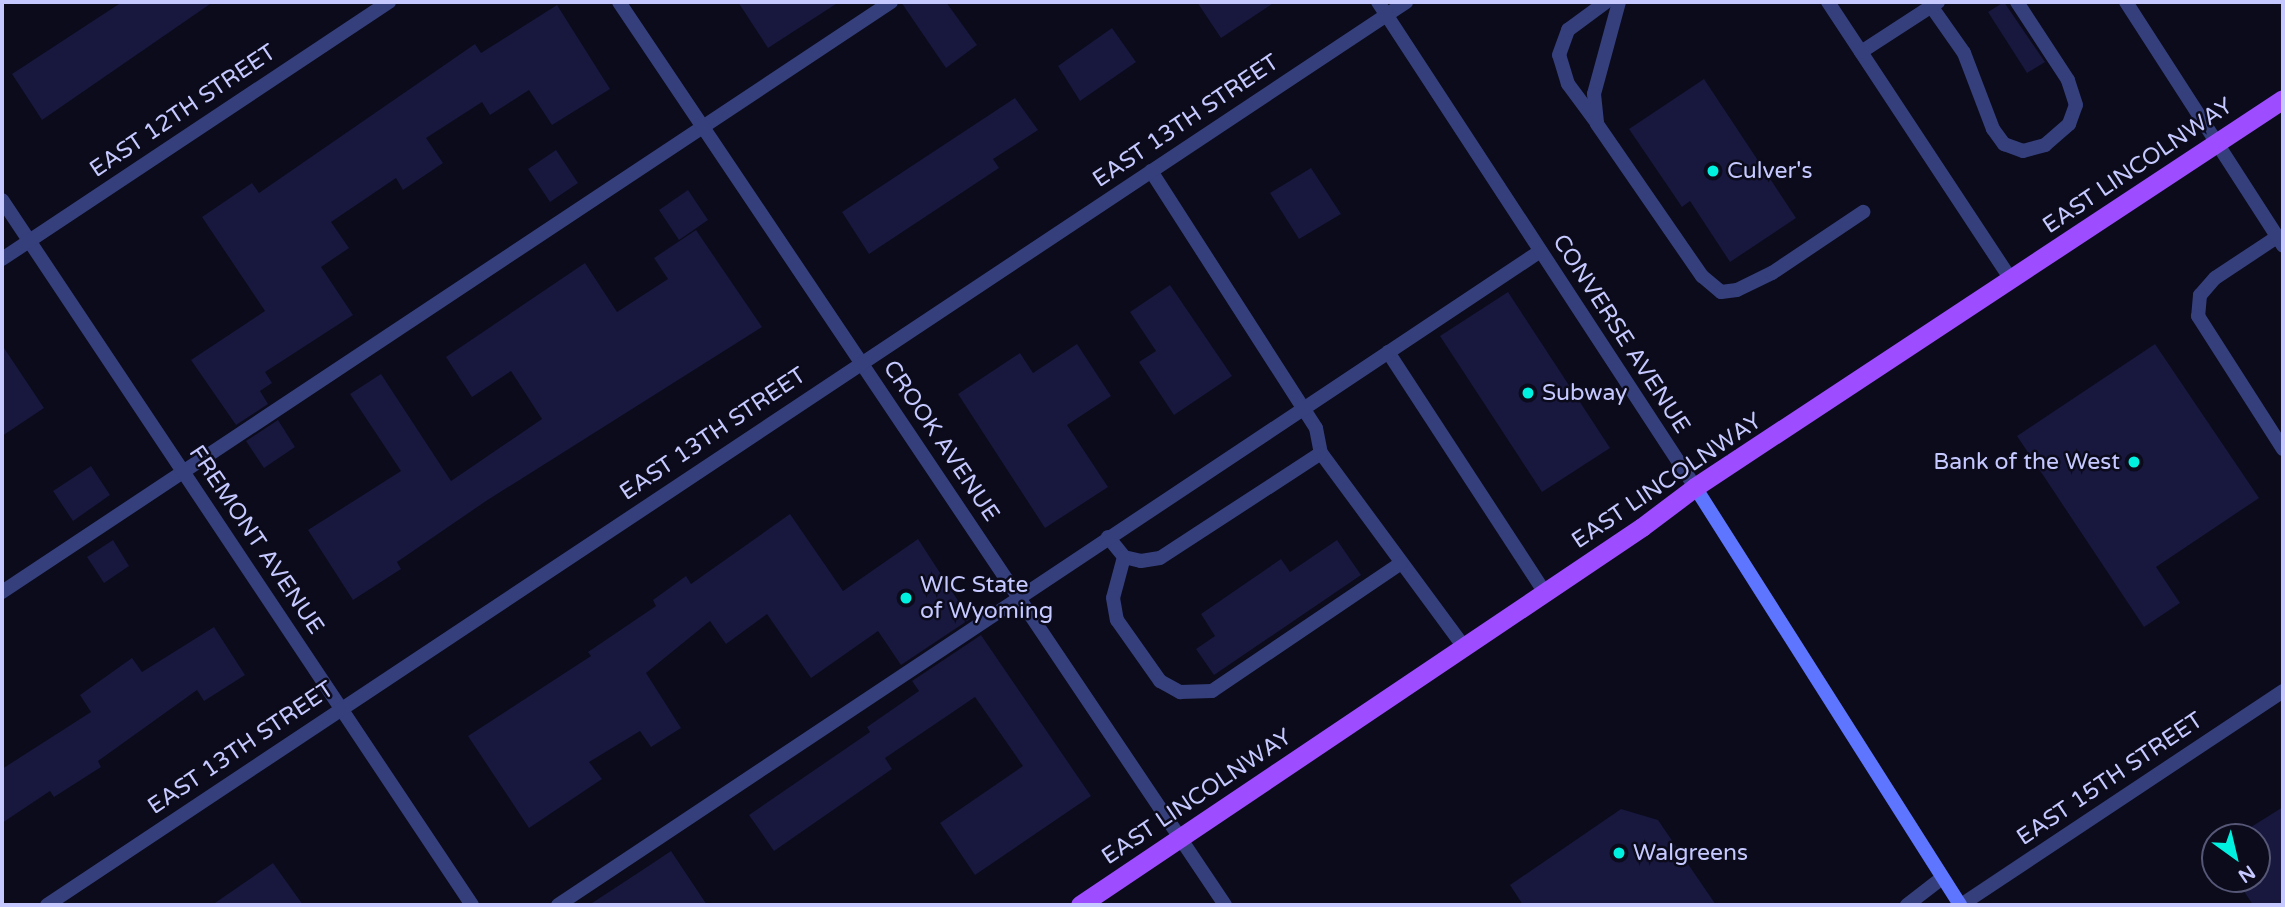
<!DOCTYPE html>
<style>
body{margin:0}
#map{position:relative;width:2285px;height:907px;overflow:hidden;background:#0b0b1c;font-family:"Varela Round",sans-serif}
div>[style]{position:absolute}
.building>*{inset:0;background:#18173d}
.service>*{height:14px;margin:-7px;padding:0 7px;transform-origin:7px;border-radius:7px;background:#353f7c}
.minor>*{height:14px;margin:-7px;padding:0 7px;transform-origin:7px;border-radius:7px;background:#353f7c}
.tertiary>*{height:14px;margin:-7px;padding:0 7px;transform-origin:7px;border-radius:7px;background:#353f7c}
.secondary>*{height:14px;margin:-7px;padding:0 7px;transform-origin:7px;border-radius:7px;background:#5d75ff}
.primary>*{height:19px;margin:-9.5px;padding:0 9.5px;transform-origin:9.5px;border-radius:9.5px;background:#9d4dff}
.dots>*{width:19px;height:19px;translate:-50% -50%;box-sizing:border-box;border:4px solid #0b0b1c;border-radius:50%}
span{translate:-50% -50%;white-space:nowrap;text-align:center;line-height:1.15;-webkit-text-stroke:5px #0b0b1c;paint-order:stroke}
.street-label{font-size:23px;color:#c6c9ff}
.poi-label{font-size:23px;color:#c6c9ff}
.left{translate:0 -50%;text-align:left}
.right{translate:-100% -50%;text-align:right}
.frame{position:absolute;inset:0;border:4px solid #c6c9ff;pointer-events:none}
.north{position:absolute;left:2201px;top:823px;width:70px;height:70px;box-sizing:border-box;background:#0b0b1c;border:2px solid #565777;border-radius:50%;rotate:146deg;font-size:19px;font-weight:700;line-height:28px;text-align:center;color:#c6c9ff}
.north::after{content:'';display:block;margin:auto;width:24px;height:32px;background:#00f1df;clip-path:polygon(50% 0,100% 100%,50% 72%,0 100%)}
</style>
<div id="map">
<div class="building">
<div style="clip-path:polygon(122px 2px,213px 2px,42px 120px,12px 74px)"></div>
<div style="clip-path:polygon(738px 2px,839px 2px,768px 48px)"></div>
<div style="clip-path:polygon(901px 2px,946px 2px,977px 45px,946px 68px)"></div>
<div style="clip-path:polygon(1197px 2px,1275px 2px,1221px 38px)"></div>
<div style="clip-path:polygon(2004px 2px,2045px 62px,2027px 73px,1988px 12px)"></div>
<div style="clip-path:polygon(557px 5px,610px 89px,552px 125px,529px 90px,490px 115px,482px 102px,426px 138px,443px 163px,403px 190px,396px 178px,331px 222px,349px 248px,321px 267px,353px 315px,265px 372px,272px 383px,260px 391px,268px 404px,236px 425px,191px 360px,265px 311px,202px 217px,252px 183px,259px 193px,475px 44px,481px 53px)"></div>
<div style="clip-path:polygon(1112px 28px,1136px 62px,1080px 101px,1058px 66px)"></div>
<div style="clip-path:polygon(1704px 79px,1796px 218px,1730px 262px,1690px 201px,1682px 207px,1629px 129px)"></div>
<div style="clip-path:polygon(1015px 98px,1038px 130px,993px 159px,999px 168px,869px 254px,842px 212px)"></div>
<div style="clip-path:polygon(556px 150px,578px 183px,550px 202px,528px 169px)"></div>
<div style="clip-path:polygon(1311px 168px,1341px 214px,1299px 239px,1270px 193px)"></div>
<div style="clip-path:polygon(688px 190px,708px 220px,679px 240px,659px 210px)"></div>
<div style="clip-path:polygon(696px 230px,762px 327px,486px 501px,397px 562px,401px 569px,353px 600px,308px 530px,401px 471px,350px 394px,381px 374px,451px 481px,542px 419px,511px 371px,472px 397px,446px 357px,585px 263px,617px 312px,668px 279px,654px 258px)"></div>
<div style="clip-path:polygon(1170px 285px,1232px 376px,1174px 415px,1139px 362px,1156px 351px,1130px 312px)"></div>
<div style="clip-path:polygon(1508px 292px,1610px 448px,1542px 492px,1440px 336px)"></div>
<div style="clip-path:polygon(1077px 344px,1111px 396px,1067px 425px,1108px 487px,1045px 528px,958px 394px,1020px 353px,1033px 373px)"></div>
<div style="clip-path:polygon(2155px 344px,2259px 498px,2156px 567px,2180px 603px,2144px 627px,2017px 436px)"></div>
<div style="clip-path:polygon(2px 345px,44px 408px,2px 436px)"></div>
<div style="clip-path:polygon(278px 420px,295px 447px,264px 468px,246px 441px)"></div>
<div style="clip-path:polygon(91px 466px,110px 495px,73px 521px,53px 491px)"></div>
<div style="clip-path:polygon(790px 514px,843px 591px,918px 539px,970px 619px,901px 665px,878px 631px,811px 678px,767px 614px,726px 644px,710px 621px,646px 673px,681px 728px,651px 747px,640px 731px,589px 762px,602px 779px,529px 828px,468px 736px,591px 656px,588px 652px,656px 606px,653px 600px,686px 576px,691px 584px)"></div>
<div style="clip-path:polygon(113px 540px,129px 566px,104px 583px,87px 557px)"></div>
<div style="clip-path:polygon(1337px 540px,1361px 575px,1214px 675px,1196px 649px,1215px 636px,1201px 614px,1281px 559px,1290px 572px)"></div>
<div style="clip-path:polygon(214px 627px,245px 675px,204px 701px,197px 690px,98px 761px,101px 767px,54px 797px,50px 791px,2px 823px,2px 769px,91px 712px,80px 695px,132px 658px,142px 672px)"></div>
<div style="clip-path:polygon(981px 635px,1091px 796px,975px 875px,940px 823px,1023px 766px,975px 697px,885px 758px,892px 769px,774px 851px,749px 815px,870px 732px,867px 727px,919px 691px,912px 681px)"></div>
<div style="clip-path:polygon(2283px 807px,2283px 905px,2253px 905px,2236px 879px,2257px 879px,2257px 837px,2235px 837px)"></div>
<div style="clip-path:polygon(1621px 809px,1658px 820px,1716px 905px,1523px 905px,1510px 885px)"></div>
<div style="clip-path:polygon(671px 851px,707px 905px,589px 905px,647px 867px)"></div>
<div style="clip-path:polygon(273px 863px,303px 905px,212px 905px)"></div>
</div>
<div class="service">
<div style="left:1619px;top:2px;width:95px;rotate:105.2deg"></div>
<div style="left:1594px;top:94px;width:30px;rotate:84deg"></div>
<div style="left:1597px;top:124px;width:185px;rotate:55.4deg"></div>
<div style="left:1702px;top:276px;width:25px;rotate:40deg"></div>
<div style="left:1721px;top:292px;width:16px;rotate:-7deg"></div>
<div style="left:1737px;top:290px;width:39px;rotate:-26deg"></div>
<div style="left:1772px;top:273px;width:110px;rotate:-33.8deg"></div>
<div style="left:1828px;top:2px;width:333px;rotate:56.6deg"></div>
<div style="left:1931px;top:6px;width:57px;rotate:54.9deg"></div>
<div style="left:1964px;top:53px;width:81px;rotate:69.1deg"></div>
<div style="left:1993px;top:129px;width:19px;rotate:54deg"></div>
<div style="left:2004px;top:144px;width:20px;rotate:20deg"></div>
<div style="left:2023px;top:151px;width:23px;rotate:-15deg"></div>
<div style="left:2045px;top:145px;width:32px;rotate:-41deg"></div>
<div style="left:2069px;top:124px;width:20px;rotate:-70deg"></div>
<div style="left:2076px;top:105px;width:26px;rotate:-108deg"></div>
<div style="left:2068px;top:80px;width:93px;rotate:-123.2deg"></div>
<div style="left:1861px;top:52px;width:92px;rotate:-33deg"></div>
<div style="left:1597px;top:123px;width:49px;rotate:-126.6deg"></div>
<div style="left:1568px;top:84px;width:30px;rotate:-107deg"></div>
<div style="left:1559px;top:55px;width:27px;rotate:-70deg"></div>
<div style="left:1568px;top:30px;width:47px;rotate:-36.4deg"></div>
<div style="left:1151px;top:171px;width:305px;rotate:57.3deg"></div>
<div style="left:1316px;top:428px;width:25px;rotate:79deg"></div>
<div style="left:1321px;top:453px;width:241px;rotate:53.6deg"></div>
<div style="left:2277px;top:237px;width:74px;rotate:146.5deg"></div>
<div style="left:2215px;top:278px;width:23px;rotate:131deg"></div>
<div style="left:2200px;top:295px;width:21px;rotate:95deg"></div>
<div style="left:2198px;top:316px;width:158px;rotate:57.4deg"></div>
<div style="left:1388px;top:352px;width:288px;rotate:56.9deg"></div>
<div style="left:1108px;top:537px;width:26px;rotate:51deg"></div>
<div style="left:1124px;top:557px;width:17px;rotate:13deg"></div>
<div style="left:1141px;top:561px;width:19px;rotate:-9deg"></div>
<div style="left:1160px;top:558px;width:192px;rotate:-33.1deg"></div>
<div style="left:1124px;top:557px;width:42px;rotate:105deg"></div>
<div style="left:1113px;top:598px;width:22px;rotate:80deg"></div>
<div style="left:1117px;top:620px;width:75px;rotate:54.8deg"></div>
<div style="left:1160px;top:681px;width:23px;rotate:29deg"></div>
<div style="left:1180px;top:692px;width:32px;rotate:-2deg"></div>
<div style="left:1212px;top:691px;width:228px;rotate:-34.1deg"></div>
<div style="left:2px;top:592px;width:1067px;rotate:-33.57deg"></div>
<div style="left:558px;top:905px;width:1178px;rotate:-33.65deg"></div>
<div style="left:1907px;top:905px;width:44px;rotate:-37.6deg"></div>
</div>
<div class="minor">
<div style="left:619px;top:2px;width:1087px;rotate:56.13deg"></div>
<div style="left:2126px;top:2px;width:290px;rotate:57.2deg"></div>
<div style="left:2px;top:200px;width:847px;rotate:56.31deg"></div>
<div style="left:2px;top:259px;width:465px;rotate:-33.6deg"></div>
<div style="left:47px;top:905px;width:1632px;rotate:-33.6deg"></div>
<div style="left:1961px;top:905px;width:387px;rotate:-33.6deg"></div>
</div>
<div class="tertiary">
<div style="left:1378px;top:2px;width:579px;rotate:56.83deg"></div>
</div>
<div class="secondary">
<div style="left:1695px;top:487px;width:495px;rotate:57.6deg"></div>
</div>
<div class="primary">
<div style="left:1080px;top:905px;width:677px;rotate:-33.92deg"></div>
<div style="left:1642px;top:527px;width:66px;rotate:-37deg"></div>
<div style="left:1695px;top:487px;width:704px;rotate:-33.42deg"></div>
</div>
<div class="dots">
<div style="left:1713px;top:171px;background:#00f1df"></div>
<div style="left:1528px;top:393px;background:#00f1df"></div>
<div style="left:2134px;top:462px;background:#00f1df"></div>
<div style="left:906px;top:598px;background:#00f1df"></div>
<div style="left:1619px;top:853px;background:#00f1df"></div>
</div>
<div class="street-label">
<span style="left:183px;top:111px;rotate:-34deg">EAST 12TH STREET</span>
<span style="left:1186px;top:121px;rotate:-34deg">EAST 13TH STREET</span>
<span style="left:2138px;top:166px;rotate:-34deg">EAST LINCOLNWAY</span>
<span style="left:1621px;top:334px;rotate:57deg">CONVERSE AVENUE</span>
<span style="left:713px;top:434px;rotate:-34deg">EAST 13TH STREET</span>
<span style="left:941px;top:441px;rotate:56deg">CROOK AVENUE</span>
<span style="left:1667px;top:481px;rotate:-34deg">EAST LINCOLNWAY</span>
<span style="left:256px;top:540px;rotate:56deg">FREMONT AVENUE</span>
<span style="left:241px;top:748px;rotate:-34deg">EAST 13TH STREET</span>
<span style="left:2110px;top:779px;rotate:-34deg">EAST 15TH STREET</span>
<span style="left:1197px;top:797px;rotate:-34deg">EAST LINCOLNWAY</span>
</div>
<div class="poi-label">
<span class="left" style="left:1727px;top:171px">Culver's</span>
<span class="left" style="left:1542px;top:393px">Subway</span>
<span class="right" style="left:2120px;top:462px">Bank of the West</span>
<span class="left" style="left:920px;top:598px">WIC State<br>of Wyoming</span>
<span class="left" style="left:1633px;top:853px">Walgreens</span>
</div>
<div class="frame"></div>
<div class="north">N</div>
</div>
